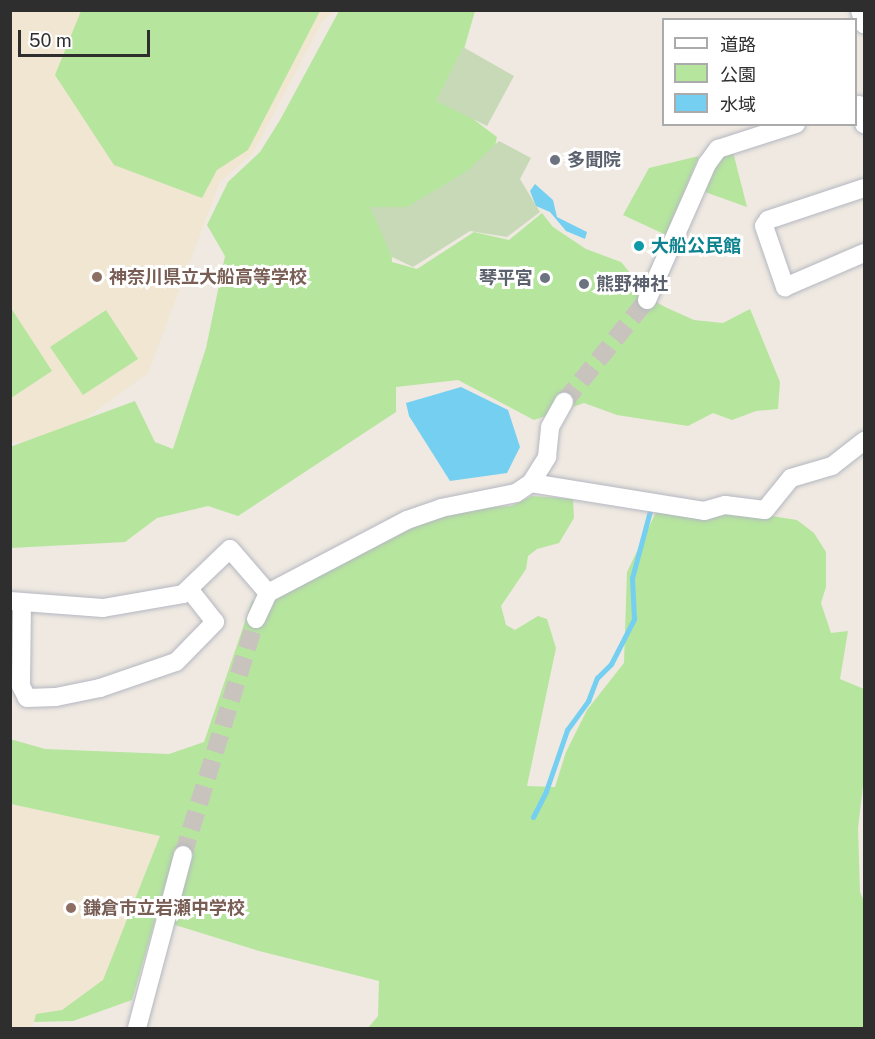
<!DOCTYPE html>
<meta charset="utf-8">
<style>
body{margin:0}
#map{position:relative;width:875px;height:1039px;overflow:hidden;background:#efe9e1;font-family:"Public Sans","Noto Sans JP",sans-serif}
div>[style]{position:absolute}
.education>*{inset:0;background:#f0e6d1}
.green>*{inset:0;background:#b6e59e}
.cemetery>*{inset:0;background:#c8d9b8}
.water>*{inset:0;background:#75cff0}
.stream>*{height:5px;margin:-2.5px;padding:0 2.5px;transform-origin:2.5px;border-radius:2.5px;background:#75cff0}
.minor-tunnel>*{height:18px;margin-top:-9px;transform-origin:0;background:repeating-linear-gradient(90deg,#c8c4bd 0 18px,transparent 0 27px)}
.roads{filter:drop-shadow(0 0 2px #b4b7c1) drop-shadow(0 0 2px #b4b7c1)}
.minor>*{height:18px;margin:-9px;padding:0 9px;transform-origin:9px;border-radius:9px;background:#fff}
.dots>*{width:16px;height:16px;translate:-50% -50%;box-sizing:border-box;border:3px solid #fff;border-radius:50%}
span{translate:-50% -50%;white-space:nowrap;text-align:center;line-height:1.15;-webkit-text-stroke:6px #fff;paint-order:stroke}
.worship-label{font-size:18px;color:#5b616d;font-weight:700}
.left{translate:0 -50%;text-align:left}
.right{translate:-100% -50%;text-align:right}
.culture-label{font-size:18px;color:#0d838f;font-weight:700}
.education-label{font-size:18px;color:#785e54;font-weight:700}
.frame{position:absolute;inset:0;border:12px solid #2e2e2e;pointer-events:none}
.legend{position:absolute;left:662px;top:18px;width:195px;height:108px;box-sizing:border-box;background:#fff;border:2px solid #ababab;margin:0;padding:8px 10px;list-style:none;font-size:18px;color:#2e2e2e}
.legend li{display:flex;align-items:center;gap:12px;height:30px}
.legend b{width:30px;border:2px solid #ababab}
.scale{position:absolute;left:18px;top:30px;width:132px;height:27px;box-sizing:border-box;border:3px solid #2e2e2e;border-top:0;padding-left:8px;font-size:18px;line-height:21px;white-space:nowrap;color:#2e2e2e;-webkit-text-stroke:4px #fff;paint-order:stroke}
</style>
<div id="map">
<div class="education">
<div style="clip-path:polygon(10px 11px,335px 11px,323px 20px,253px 153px,220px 182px,148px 373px,68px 431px,27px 444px,10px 441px)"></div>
<div style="clip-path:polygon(11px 804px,160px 836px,103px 980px,62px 1010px,36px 1014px,32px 1028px,11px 1028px)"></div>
</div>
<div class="green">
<div style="clip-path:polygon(81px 11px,81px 10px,320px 11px,248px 150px,217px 170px,202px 198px,114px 165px,55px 75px)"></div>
<div style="clip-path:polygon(339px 11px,475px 11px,449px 101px,497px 137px,493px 156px,391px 229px,392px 262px,417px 269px,474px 232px,509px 240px,542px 213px,553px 227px,586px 249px,621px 262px,653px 300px,665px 307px,694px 320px,723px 323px,750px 309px,780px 382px,778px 409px,756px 411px,732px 420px,713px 413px,688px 426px,617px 415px,584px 403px,534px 420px,458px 380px,396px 387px,396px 412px,238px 516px,208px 506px,157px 518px,125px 542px,11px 548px,10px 447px,135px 401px,155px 442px,173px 449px,206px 348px,225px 256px,207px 225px,228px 182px,260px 152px,280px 120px)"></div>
<div style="clip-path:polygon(733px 152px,747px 207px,705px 192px,720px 156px)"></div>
<div style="clip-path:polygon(699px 156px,666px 235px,623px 215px,649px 168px)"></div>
<div style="clip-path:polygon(11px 308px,52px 371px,11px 398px,10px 398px)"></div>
<div style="clip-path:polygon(106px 310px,138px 359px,83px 395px,50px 347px)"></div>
<div style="clip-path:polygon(532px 496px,573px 499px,574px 518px,559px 543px,537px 549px,528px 556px,526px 569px,501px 606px,506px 625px,515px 630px,538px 616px,547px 619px,556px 648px,527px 786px,555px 787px,566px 752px,587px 710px,624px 663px,627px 572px,659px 506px,732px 510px,797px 520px,814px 533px,826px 552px,826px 587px,821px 603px,831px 633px,848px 631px,840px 679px,864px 689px,864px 777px,858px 828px,860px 892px,864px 901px,864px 1028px,368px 1028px,378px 1016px,379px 981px,259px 951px,172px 924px,188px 869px,172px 861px,132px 1000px,73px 1021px,34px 1022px,36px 1014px,62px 1010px,103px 980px,160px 836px,11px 804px,10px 739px,45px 749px,169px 754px,204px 742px,252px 601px,269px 598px,415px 525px,467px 509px,511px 506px)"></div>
</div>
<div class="cemetery">
<div style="clip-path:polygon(463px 47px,514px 76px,487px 126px,436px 101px)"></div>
<div style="clip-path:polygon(499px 141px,531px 158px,520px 179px,540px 212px,507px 237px,470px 231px,413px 267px,392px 257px,370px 207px,407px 207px,467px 171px)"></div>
</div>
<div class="water">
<div style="clip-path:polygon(535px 184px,553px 200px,557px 217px,587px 232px,585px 239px,566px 231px,550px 212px,536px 206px,530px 191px)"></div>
<div style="clip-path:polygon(461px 387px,508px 410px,520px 447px,507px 473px,450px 481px,409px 416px,406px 403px)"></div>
</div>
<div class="stream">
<div style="left:533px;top:817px;width:29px;rotate:-63deg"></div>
<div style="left:546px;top:791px;width:65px;rotate:-71deg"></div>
<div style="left:567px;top:730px;width:36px;rotate:-54deg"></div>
<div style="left:588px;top:701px;width:25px;rotate:-69deg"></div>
<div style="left:597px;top:678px;width:20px;rotate:-45deg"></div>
<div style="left:611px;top:664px;width:51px;rotate:-62.9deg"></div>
<div style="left:634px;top:619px;width:41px;rotate:-92.8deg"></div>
<div style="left:632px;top:578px;width:69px;rotate:-75deg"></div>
</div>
<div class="minor-tunnel">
<div style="left:564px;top:402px;width:132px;rotate:-50.9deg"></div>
<div style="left:183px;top:855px;width:247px;rotate:-72.8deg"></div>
</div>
<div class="roads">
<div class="minor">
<div style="left:860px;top:10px;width:15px;rotate:74deg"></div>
<div style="left:859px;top:105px;width:20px;rotate:75deg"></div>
<div style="left:864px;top:188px;width:101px;rotate:161.6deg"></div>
<div style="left:768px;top:220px;width:7px;rotate:124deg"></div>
<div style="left:764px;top:226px;width:65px;rotate:71deg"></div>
<div style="left:785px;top:287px;width:86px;rotate:-23.3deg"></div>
<div style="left:647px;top:300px;width:149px;rotate:-66.2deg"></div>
<div style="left:707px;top:164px;width:19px;rotate:-54deg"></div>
<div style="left:718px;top:149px;width:82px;rotate:-17.8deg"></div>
<div style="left:531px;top:483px;width:175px;rotate:9.2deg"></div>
<div style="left:704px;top:511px;width:22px;rotate:-16deg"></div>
<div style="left:725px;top:505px;width:40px;rotate:7.1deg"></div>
<div style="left:765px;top:510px;width:41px;rotate:-50.9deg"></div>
<div style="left:791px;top:478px;width:43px;rotate:-16.3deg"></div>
<div style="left:832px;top:466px;width:41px;rotate:-38deg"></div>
<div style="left:10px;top:601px;width:93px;rotate:4.3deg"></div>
<div style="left:103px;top:608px;width:81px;rotate:-9.9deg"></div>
<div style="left:183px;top:594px;width:65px;rotate:-43.8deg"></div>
<div style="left:230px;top:549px;width:58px;rotate:49.2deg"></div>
<div style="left:22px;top:602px;width:84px;rotate:90.7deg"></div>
<div style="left:21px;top:686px;width:13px;rotate:63deg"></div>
<div style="left:27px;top:698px;width:29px;rotate:-2deg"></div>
<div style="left:56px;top:697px;width:45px;rotate:-11.6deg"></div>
<div style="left:100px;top:688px;width:80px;rotate:-18.9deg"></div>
<div style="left:176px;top:662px;width:56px;rotate:-45.7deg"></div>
<div style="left:215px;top:622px;width:42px;rotate:-128.2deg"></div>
<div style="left:256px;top:619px;width:29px;rotate:-65deg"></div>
<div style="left:268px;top:593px;width:157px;rotate:-27.7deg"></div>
<div style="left:407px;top:520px;width:36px;rotate:-19deg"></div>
<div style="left:441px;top:508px;width:76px;rotate:-11.3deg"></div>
<div style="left:516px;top:493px;width:18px;rotate:-34deg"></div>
<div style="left:531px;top:483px;width:31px;rotate:-58deg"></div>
<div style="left:547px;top:457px;width:30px;rotate:-84deg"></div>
<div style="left:550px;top:427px;width:29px;rotate:-61deg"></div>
<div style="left:137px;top:1028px;width:179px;rotate:-75.1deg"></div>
</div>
</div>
<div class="dots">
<div style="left:555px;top:160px;background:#6b7280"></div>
<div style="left:639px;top:246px;background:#0f9aa8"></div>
<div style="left:97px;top:277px;background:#8d6e63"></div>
<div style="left:545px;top:278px;background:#6b7280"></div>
<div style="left:584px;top:284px;background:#6b7280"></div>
<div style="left:71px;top:908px;background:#8d6e63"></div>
</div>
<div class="worship-label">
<span class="left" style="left:567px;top:160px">多聞院</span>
<span class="right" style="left:533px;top:278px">琴平宮</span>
<span class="left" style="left:596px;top:284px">熊野神社</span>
</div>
<div class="culture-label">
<span class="left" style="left:651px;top:246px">大船公民館</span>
</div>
<div class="education-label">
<span class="left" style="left:109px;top:277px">神奈川県立大船高等学校</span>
<span class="left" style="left:83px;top:908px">鎌倉市立岩瀬中学校</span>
</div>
<div class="frame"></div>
<ul class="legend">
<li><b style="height:8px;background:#fff"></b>道路</li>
<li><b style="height:16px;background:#b6e59e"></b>公園</li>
<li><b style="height:16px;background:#75cff0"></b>水域</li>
</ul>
<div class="scale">50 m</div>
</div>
